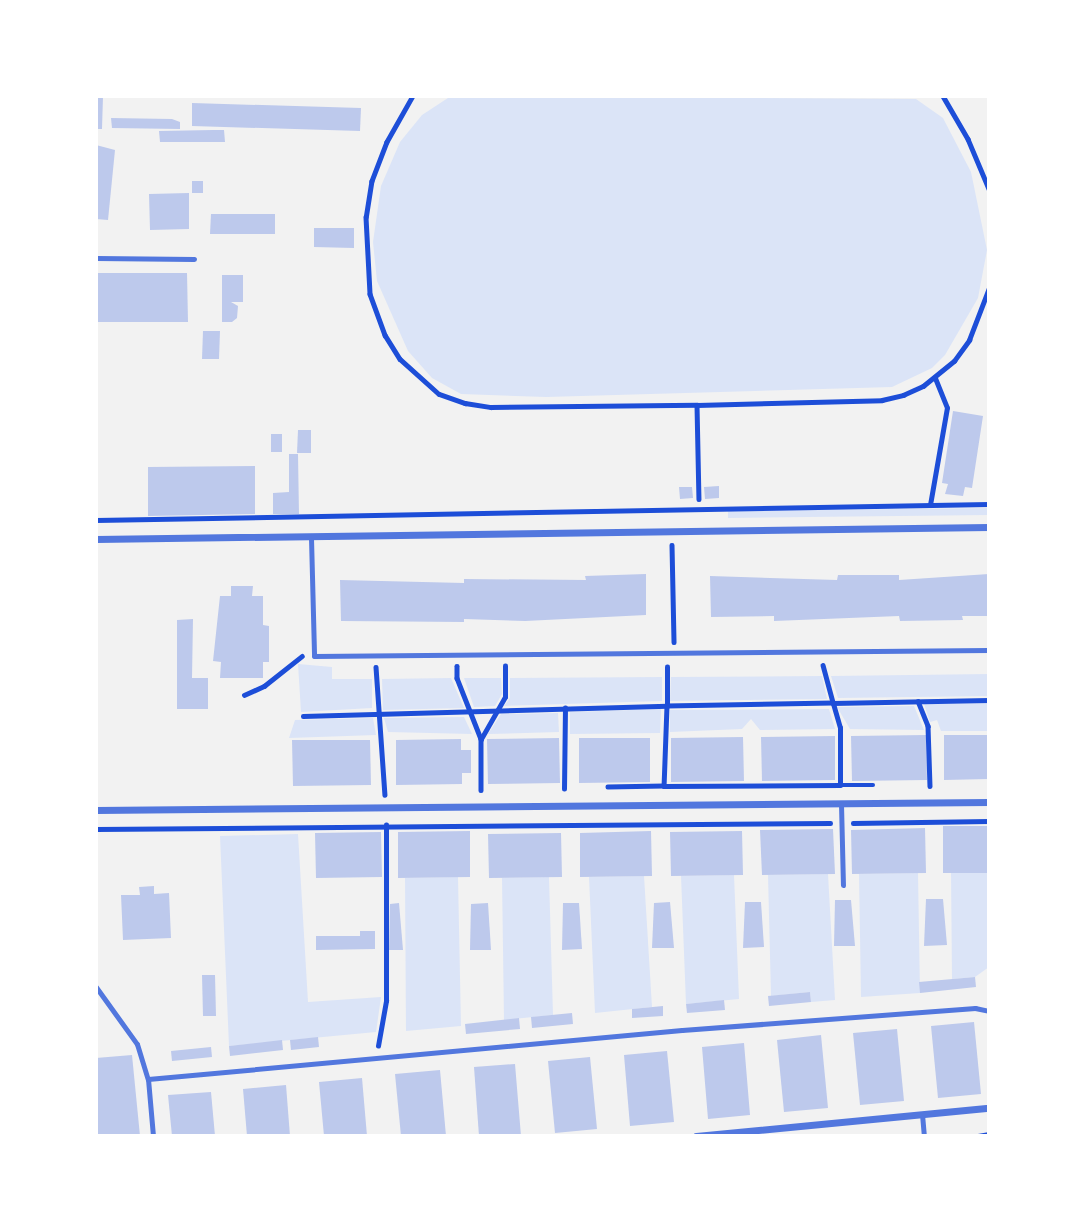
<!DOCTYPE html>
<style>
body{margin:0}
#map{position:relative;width:1085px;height:1232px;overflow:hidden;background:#f2f2f2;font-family:Manrope,sans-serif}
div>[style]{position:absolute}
.green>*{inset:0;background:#dbe4f7}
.building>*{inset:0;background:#bdc9ec}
.path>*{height:4.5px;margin:-2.25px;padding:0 2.25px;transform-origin:2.25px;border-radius:2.25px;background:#1d4ed8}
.service>*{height:5px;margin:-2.5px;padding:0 2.5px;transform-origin:2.5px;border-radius:2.5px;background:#5277de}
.minor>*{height:7px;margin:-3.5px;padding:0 3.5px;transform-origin:3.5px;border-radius:3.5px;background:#5277de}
span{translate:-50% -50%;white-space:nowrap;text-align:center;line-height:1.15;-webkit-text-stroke:5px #fff;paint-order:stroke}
.frame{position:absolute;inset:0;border:98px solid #fff;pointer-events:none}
</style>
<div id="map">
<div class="green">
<div style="clip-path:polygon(451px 96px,916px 99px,943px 118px,971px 172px,987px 250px,978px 298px,945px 355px,932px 368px,892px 387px,546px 397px,461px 394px,432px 378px,408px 351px,377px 281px,373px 242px,381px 186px,400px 142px,422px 115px)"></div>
<div style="clip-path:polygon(989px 508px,989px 515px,728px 518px,728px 511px)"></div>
<div style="clip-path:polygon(298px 664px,332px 667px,332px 679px,372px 679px,372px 708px,301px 712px)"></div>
<div style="clip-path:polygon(989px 674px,989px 696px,838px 698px,831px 676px)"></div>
<div style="clip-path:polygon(822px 676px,827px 699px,670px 701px,671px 677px)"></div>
<div style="clip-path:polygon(662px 677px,662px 701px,504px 706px,510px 698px,510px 678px)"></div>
<div style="clip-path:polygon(451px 678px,464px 708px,383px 710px,382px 679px)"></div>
<div style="clip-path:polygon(464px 678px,501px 678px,502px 694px,495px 706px,474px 707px)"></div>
<div style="clip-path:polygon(989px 703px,989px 731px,941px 731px,937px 720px,930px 722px,924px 704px)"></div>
<div style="clip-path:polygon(914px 706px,924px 730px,850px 729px,837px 707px)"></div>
<div style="clip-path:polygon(661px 709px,660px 733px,570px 734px,570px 712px)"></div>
<div style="clip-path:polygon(829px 709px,835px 729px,760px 730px,751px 719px,742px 729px,670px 732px,670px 710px)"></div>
<div style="clip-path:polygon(558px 713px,559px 732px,488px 734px,501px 714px)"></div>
<div style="clip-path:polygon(464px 717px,472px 734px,388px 732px,384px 718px)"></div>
<div style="clip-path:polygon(373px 718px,376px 735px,289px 738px,295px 720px)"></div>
<div style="clip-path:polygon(298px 834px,308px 1002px,381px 997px,376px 1032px,229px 1046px,220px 836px)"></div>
<div style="clip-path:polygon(918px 873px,920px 993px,861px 997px,859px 874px)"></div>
<div style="clip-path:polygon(951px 873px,989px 873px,989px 967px,975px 977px,952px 979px)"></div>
<div style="clip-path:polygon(828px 874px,835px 1000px,811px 1002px,810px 992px,771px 996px,768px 875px)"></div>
<div style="clip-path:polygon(734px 875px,739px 999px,686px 1004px,681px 876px)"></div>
<div style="clip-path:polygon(644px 876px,652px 1007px,595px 1013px,589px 877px)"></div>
<div style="clip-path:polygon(458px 877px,461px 1026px,406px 1031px,405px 878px)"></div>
<div style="clip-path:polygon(549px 877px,553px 1015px,504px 1020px,502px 878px)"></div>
</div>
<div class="building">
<div style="clip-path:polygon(96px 96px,103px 96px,102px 129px,96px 129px)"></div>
<div style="clip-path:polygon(192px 103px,361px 108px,360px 131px,192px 126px)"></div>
<div style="clip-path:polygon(111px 118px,172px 119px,180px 122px,180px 129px,112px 128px)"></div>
<div style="clip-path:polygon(213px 130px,224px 130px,225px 142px,160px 142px,159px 131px)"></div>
<div style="clip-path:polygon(96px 145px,115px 150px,108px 220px,96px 219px)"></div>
<div style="clip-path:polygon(192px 181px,203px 181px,203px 193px,192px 193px)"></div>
<div style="clip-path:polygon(189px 193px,189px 229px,150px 230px,149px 194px)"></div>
<div style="clip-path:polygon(211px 214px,275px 214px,275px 234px,210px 234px)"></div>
<div style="clip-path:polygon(314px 228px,354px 228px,354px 248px,314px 247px)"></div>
<div style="clip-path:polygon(96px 273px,187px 273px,188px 322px,96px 322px)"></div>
<div style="clip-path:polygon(222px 275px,243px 275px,243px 302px,231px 302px,238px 306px,237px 318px,232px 322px,222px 322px)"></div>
<div style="clip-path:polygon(203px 331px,220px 331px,219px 359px,202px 359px)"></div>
<div style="clip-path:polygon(953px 411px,983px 416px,972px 488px,965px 487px,963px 496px,945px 494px,948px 484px,942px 483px)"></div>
<div style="clip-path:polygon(298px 430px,311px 430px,311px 453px,297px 453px)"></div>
<div style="clip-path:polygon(271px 434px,282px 434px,282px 452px,271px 452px)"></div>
<div style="clip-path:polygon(289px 454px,298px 454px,299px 514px,273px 514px,273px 493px,289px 492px)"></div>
<div style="clip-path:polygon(255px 466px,255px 514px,148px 516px,148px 467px)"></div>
<div style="clip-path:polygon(719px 486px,719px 498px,705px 499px,704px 487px)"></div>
<div style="clip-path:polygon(679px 487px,692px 487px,693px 498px,680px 499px)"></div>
<div style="clip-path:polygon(646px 574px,646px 615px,525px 621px,464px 619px,464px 622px,341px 621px,340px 580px,464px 583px,464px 579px,586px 580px,585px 576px)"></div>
<div style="clip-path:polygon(989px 574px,989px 616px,962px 616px,963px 620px,900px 621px,899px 616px,774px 621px,774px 616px,711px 617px,710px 576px,837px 580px,838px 575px,899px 575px,899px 580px)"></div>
<div style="clip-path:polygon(231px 586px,253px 586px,252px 596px,263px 596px,263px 625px,269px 626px,269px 662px,263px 662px,263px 678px,220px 678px,221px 662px,213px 661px,220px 596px,231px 596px)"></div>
<div style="clip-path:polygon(193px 619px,192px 678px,208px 678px,208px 709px,177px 709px,177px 620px)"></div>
<div style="clip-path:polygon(926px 735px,927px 780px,852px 781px,851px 736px)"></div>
<div style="clip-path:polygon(944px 735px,989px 735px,989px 779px,944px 780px)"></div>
<div style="clip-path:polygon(835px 736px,835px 780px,762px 781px,761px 737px)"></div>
<div style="clip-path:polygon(743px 737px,744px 781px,671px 782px,671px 738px)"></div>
<div style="clip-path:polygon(559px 738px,560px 783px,488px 784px,487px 739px)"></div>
<div style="clip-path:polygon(579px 738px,650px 738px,650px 782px,579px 783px)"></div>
<div style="clip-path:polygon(461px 739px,461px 750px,471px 750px,471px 773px,462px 773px,462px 784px,396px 785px,396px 740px)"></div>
<div style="clip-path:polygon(292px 740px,370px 740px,371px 785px,293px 786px)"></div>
<div style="clip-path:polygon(943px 826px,989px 826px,989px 873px,943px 873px)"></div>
<div style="clip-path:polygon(925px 828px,926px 873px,852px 874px,851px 830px)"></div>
<div style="clip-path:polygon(833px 829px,835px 874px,762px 875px,760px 830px)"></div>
<div style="clip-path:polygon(470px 831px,470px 877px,398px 878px,398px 832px)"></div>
<div style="clip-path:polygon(651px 831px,652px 876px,580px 877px,580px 833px)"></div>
<div style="clip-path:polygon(742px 831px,743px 875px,671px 876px,670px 832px)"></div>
<div style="clip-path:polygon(381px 832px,382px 877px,316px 878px,315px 833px)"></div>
<div style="clip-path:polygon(561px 833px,562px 877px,489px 878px,488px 834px)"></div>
<div style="clip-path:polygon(154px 886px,154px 894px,169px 893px,171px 938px,123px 940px,121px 895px,140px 895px,139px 887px)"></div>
<div style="clip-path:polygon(926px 899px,943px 899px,947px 945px,924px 946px)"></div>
<div style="clip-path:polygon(835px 900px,851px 900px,855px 946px,834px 946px)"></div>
<div style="clip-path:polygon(670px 902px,674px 948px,652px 948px,654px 903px)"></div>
<div style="clip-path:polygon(745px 902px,761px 902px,764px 947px,743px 948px)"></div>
<div style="clip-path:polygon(399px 903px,403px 950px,389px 950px,390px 904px)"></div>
<div style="clip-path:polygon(488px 903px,491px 950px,470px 950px,471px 904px)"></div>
<div style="clip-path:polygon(563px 903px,579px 903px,582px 949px,562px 950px)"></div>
<div style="clip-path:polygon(360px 931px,375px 931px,375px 949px,316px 950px,316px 936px,360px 936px)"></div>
<div style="clip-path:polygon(202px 975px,215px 975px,216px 1016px,203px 1016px)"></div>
<div style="clip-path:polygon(975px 977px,976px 987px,920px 993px,919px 982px)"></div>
<div style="clip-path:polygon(810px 992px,811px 1002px,769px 1006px,768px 996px)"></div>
<div style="clip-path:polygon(724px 1000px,725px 1010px,687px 1013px,686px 1004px)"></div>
<div style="clip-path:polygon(663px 1006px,663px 1016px,632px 1018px,632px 1009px)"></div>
<div style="clip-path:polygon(572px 1013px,573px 1024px,532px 1028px,531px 1017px)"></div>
<div style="clip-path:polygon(519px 1018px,520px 1029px,466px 1034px,465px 1024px)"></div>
<div style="clip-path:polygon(974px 1022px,981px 1094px,938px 1098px,931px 1026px)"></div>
<div style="clip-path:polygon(897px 1029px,904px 1101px,860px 1105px,853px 1033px)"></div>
<div style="clip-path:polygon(821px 1035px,828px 1108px,784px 1112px,777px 1040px)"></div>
<div style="clip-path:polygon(318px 1037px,319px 1047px,291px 1050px,290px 1040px)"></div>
<div style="clip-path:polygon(282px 1040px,283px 1050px,230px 1056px,229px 1046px)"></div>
<div style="clip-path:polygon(744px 1043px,750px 1115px,708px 1119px,702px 1047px)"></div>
<div style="clip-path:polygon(211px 1047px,212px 1057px,172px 1061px,171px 1051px)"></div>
<div style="clip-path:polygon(667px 1051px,674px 1122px,630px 1126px,624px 1055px)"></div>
<div style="clip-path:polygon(132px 1055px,140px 1136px,96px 1136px,96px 1058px)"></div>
<div style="clip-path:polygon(590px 1057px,597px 1129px,555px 1133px,548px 1061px)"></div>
<div style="clip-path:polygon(515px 1064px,521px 1136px,479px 1136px,474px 1067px)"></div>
<div style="clip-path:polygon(440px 1070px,446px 1136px,401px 1136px,395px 1074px)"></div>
<div style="clip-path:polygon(362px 1078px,367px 1136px,324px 1136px,319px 1082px)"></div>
<div style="clip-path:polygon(286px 1085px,290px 1136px,247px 1136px,243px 1089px)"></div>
<div style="clip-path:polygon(211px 1092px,215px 1136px,172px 1136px,168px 1095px)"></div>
</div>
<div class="path">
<div style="left:413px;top:96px;width:53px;rotate:119.5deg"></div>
<div style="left:387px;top:142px;width:42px;rotate:111deg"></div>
<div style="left:372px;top:181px;width:36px;rotate:99deg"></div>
<div style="left:366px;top:217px;width:77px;rotate:87deg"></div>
<div style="left:370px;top:294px;width:44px;rotate:69.9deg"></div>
<div style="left:385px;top:335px;width:28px;rotate:58deg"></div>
<div style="left:400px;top:359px;width:52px;rotate:41.9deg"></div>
<div style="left:439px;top:394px;width:28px;rotate:19deg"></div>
<div style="left:465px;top:403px;width:26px;rotate:9deg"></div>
<div style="left:491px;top:407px;width:206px;rotate:-0.6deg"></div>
<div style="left:697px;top:405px;width:94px;rotate:88.8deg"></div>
<div style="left:943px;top:96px;width:50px;rotate:59.8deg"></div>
<div style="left:968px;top:139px;width:54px;rotate:67.2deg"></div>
<div style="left:697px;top:405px;width:185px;rotate:-1.5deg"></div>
<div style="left:882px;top:400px;width:22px;rotate:-13deg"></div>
<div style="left:903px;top:395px;width:22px;rotate:-24deg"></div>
<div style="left:923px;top:386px;width:40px;rotate:-39deg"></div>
<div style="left:954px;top:361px;width:26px;rotate:-54deg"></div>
<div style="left:969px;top:340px;width:56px;rotate:-69deg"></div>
<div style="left:930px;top:505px;width:98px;rotate:-80.1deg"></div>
<div style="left:947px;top:408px;width:32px;rotate:-112deg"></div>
<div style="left:96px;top:520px;width:893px;rotate:-1.03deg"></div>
<div style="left:672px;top:545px;width:97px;rotate:88.8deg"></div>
<div style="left:823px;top:665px;width:39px;rotate:75deg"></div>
<div style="left:833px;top:703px;width:156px;rotate:-1.1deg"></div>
<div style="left:457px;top:666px;width:12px;rotate:90deg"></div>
<div style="left:457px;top:678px;width:66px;rotate:68.5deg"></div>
<div style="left:481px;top:739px;width:51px;rotate:90deg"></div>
<div style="left:376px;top:667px;width:128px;rotate:86deg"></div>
<div style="left:244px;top:695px;width:22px;rotate:-24deg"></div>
<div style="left:264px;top:686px;width:48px;rotate:-38.3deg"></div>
<div style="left:918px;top:701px;width:27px;rotate:68deg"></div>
<div style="left:928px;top:726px;width:60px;rotate:88.1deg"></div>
<div style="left:303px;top:716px;width:364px;rotate:-1.6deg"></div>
<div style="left:667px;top:706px;width:80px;rotate:92.1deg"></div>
<div style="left:664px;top:786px;width:56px;rotate:179deg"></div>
<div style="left:481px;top:739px;width:48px;rotate:-60.3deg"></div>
<div style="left:505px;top:697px;width:31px;rotate:-90deg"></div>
<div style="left:840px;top:785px;width:33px"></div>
<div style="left:664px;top:786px;width:176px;rotate:-0.3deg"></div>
<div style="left:840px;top:785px;width:57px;rotate:-90deg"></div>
<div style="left:840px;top:728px;width:26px;rotate:-106deg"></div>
<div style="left:833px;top:703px;width:166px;rotate:179deg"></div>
<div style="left:667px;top:706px;width:39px;rotate:-90deg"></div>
<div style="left:564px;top:789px;width:81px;rotate:-89.3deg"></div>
<div style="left:853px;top:823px;width:136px;rotate:-0.8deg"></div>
<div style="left:96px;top:829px;width:734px;rotate:-0.47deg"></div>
<div style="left:378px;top:1046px;width:46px;rotate:-79.9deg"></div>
<div style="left:386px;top:1001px;width:176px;rotate:-90deg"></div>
<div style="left:978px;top:1136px;width:11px;rotate:-10deg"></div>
</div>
<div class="service">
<div style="left:96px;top:258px;width:98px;rotate:0.6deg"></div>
<div style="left:311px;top:538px;width:118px;rotate:88.5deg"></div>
<div style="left:314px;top:656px;width:675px;rotate:-0.51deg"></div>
<div style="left:841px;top:804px;width:81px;rotate:88.6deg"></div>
<div style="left:96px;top:987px;width:70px;rotate:54.3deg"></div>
<div style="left:137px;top:1044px;width:37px;rotate:73deg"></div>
<div style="left:922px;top:1114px;width:22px;rotate:85deg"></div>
<div style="left:153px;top:1136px;width:57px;rotate:-95deg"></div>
<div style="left:148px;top:1079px;width:536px;rotate:-5.24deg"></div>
<div style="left:682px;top:1030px;width:294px;rotate:-4.3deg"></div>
<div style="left:975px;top:1008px;width:14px;rotate:12deg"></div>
</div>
<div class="minor">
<div style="left:96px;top:539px;width:893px;rotate:-0.77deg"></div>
<div style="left:96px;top:810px;width:893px;rotate:-0.51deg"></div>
<div style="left:696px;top:1136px;width:294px;rotate:-5.5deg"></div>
</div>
<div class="frame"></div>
</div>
